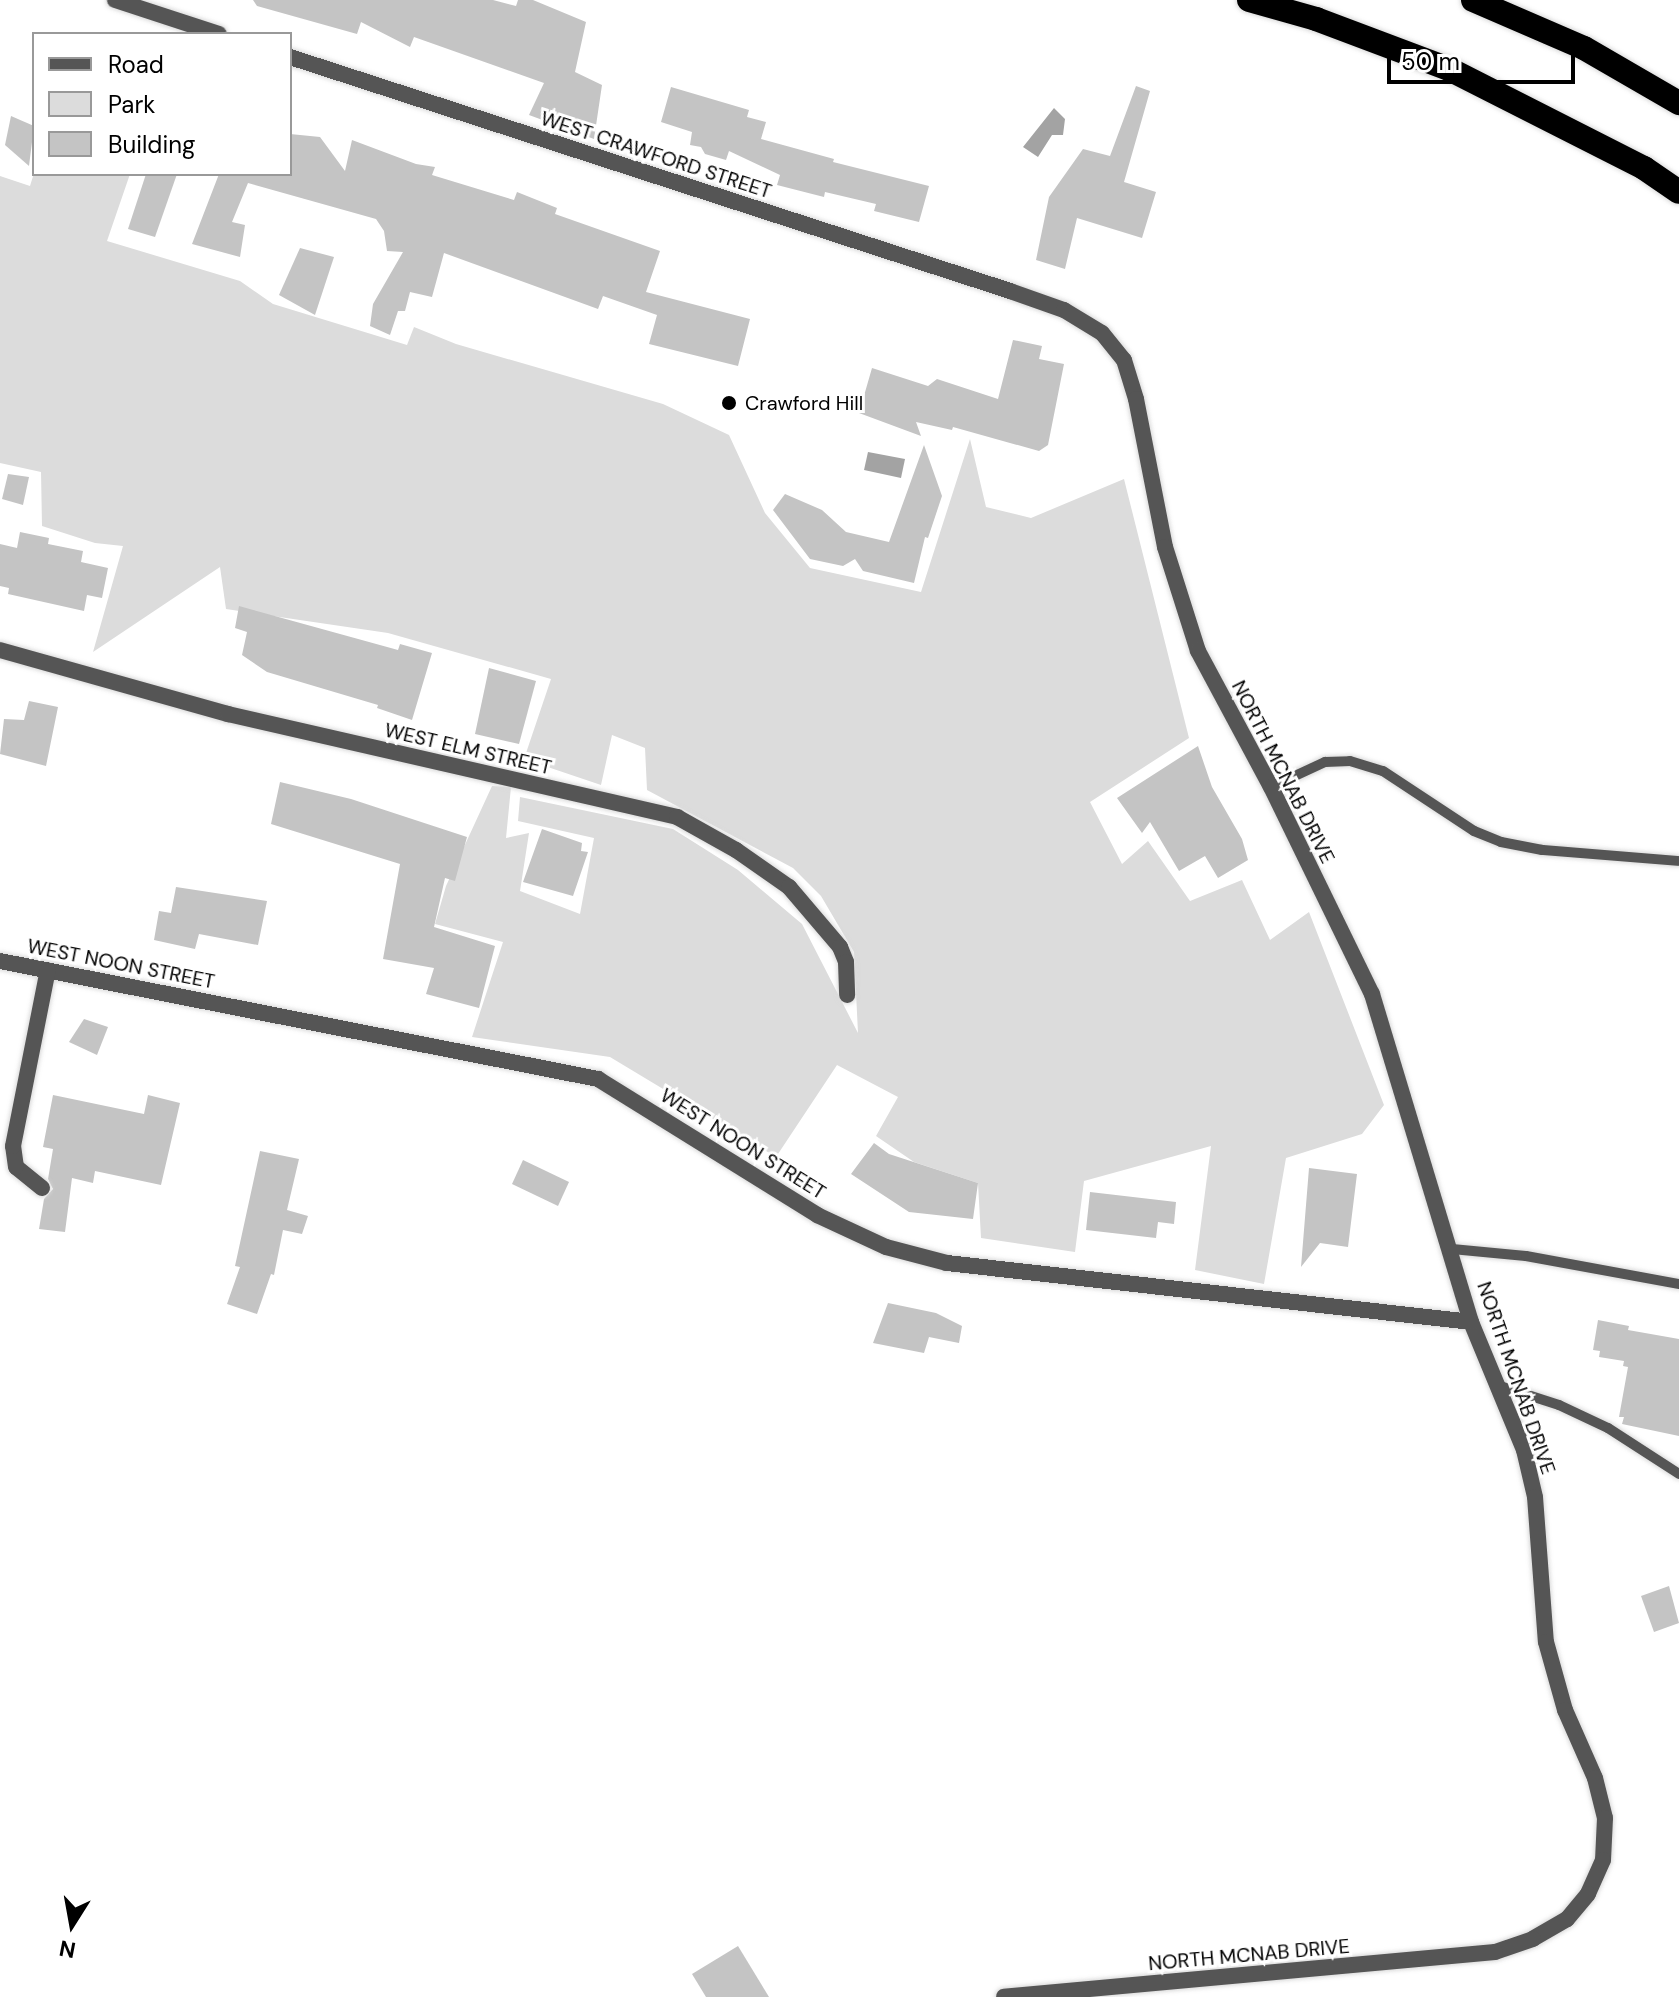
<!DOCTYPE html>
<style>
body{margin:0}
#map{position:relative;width:1679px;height:1997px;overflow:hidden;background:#fff;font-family:"DM Sans",sans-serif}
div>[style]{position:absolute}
.green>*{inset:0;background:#dcdcdc}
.water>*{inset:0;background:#a3a3a3}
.building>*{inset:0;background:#c4c4c4}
.roads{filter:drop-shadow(0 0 2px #dbdbdb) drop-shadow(0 0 2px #dbdbdb)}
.lane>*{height:10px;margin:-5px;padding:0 5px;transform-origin:5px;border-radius:5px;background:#555}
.street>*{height:16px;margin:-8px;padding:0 8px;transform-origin:8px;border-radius:8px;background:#555}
.highway>*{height:24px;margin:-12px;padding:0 12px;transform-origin:12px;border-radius:12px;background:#000}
.dots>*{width:22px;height:22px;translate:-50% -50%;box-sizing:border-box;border:4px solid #fff;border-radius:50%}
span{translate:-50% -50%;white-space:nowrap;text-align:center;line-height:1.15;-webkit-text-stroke:6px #fff;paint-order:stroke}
.street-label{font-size:20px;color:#000}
.poi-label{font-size:20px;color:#000}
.left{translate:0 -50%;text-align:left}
.legend{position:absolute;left:32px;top:32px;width:260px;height:144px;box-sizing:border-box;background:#fff;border:2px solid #999;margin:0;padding:10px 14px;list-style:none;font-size:24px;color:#000}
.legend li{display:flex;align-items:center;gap:16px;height:40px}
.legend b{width:40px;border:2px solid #999}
.north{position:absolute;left:32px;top:1885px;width:80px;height:80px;-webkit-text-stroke:6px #fff;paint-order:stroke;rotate:191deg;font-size:22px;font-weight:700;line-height:32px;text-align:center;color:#000}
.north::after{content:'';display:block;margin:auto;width:28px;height:36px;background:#000;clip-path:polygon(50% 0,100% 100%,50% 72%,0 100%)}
.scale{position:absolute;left:1387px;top:48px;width:188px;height:36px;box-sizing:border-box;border:4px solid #000;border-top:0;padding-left:10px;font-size:24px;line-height:28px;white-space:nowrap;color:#000;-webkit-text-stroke:6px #fff;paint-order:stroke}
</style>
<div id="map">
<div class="green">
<div style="clip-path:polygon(34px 173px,130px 174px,107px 241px,240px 281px,273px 304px,407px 345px,414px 327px,456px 344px,663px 404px,729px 435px,765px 513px,810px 568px,921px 592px,970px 439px,986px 507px,1031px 518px,1124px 479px,1189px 738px,1090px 802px,1122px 864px,1148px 841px,1190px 901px,1242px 880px,1270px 940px,1309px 912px,1384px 1105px,1362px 1134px,1286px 1158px,1264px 1284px,1195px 1270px,1211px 1146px,1084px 1181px,1075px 1252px,981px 1238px,978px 1183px,914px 1162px,876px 1136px,898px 1097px,837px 1065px,776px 1157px,610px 1057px,472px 1037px,503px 942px,435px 924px,446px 886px,492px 786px,511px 787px,506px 838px,529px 833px,520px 891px,580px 914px,594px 838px,518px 821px,520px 797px,673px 829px,738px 870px,802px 924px,858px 1033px,854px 952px,821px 896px,793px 868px,647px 790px,645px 748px,612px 735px,601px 785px,524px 759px,551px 679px,388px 633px,226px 609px,220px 567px,93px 652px,123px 546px,95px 543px,42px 526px,41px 472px,0 463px,0 176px,30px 186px)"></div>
</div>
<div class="water">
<div style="clip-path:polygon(1054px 108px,1065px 119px,1063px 135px,1052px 135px,1038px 157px,1023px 147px)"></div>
<div style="clip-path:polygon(868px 452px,905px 459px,901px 478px,864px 470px)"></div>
</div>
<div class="building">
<div style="clip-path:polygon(253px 0,493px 0,516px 6px,518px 0,533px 0,586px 22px,575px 72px,602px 85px,594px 139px,529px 115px,544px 83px,414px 37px,410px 47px,361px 22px,357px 34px,257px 6px)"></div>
<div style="clip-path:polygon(1136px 86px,1150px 91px,1124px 182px,1156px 192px,1142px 238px,1077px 218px,1065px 269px,1036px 260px,1049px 197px,1083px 149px,1110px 156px)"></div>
<div style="clip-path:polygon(671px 87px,749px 110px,747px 117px,766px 122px,761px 139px,834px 159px,833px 162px,929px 186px,919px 222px,874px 211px,876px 204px,825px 192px,824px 197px,777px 185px,780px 175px,729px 151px,726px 160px,705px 154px,701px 147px,690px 145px,692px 132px,661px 122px)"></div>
<div style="clip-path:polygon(11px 116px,34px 126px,29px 166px,5px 145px)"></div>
<div style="clip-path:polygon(290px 134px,320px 137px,345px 171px,352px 140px,416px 164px,435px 167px,432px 175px,514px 200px,517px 192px,557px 208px,555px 214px,660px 251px,646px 292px,750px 319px,738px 366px,649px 344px,657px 315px,603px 296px,598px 309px,444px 253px,432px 297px,410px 292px,405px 311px,398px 311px,390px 335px,370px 326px,373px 304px,403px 252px,387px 251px,384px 231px,376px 219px,248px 183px,232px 222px,245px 225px,240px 257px,192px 244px,219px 174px,290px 174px)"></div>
<div style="clip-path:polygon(146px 174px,177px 174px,155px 237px,128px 229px)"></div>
<div style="clip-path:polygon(300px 248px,334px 257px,315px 315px,279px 295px)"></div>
<div style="clip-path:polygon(1013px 340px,1042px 346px,1039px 359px,1064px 364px,1048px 445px,1039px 451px,953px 427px,952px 430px,916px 422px,921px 436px,859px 413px,872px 368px,928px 386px,937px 379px,998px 399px)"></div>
<div style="clip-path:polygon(924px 445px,942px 496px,928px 538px,925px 537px,914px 583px,863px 571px,855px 559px,843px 566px,810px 559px,773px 510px,785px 494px,822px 510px,846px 532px,889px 542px)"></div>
<div style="clip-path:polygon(8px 474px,29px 477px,23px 505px,2px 499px)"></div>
<div style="clip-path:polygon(20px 532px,49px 538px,48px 544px,83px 551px,81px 562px,108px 568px,102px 598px,87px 595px,84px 611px,8px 594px,9px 588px,0 586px,0 544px,17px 548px)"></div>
<div style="clip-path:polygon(239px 606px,398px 650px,400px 644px,432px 653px,412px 720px,377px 708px,378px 705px,267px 672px,242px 655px,247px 632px,235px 628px)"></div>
<div style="clip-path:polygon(489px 668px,536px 681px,519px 744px,475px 734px)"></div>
<div style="clip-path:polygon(29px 701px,58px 707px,46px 766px,0 754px,4px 719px,24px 720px)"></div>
<div style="clip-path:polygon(1198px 746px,1212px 787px,1242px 839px,1248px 860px,1218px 878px,1205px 856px,1179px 871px,1150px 822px,1142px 833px,1117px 798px)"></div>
<div style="clip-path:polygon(280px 782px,351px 799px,467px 837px,455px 881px,445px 878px,434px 927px,495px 946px,479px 1008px,426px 994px,434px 968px,383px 959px,400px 864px,271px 824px)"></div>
<div style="clip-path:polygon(542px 829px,582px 843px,581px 851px,588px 852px,573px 896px,523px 882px)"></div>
<div style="clip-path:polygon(176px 887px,267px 901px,258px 945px,199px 934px,195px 949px,154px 940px,159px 911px,171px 913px)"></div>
<div style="clip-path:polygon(84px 1019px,108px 1027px,97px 1055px,69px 1042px)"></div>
<div style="clip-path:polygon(53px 1095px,144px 1114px,148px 1095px,180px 1103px,161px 1185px,95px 1171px,93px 1183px,72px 1178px,65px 1232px,39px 1229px,44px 1199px,53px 1189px,48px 1179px,53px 1149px,43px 1147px)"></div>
<div style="clip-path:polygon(874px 1143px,889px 1154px,978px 1183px,973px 1219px,909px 1212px,851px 1174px)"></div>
<div style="clip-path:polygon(260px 1151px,299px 1159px,287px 1210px,308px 1216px,302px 1234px,283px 1230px,274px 1275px,271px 1274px,257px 1314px,227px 1304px,240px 1267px,235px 1266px)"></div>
<div style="clip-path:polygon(523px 1160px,569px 1182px,558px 1206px,512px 1184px)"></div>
<div style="clip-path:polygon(1309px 1168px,1357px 1174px,1348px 1247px,1320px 1243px,1301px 1267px)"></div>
<div style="clip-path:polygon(1090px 1192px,1176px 1202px,1174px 1224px,1158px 1222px,1156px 1238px,1086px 1230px)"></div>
<div style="clip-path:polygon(888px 1303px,936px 1313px,962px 1326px,959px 1343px,929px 1337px,924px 1353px,873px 1343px)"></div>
<div style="clip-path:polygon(1598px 1320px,1629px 1326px,1628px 1330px,1679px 1339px,1679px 1436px,1622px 1424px,1624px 1417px,1619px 1417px,1628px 1367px,1623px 1366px,1624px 1361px,1599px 1357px,1600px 1351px,1593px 1350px)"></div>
<div style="clip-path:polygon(1669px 1586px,1679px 1623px,1654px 1632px,1641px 1596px)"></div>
<div style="clip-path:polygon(738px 1946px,769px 1997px,706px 1997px,692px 1974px)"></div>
</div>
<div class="roads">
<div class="lane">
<div style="left:1271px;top:787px;width:60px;rotate:-24.8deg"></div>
<div style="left:1325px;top:762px;width:25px;rotate:-2deg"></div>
<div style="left:1350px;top:761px;width:34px;rotate:17deg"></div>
<div style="left:1383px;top:771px;width:109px;rotate:33.4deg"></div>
<div style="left:1474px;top:831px;width:29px;rotate:22deg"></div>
<div style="left:1501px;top:842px;width:42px;rotate:11deg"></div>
<div style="left:1542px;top:850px;width:137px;rotate:4.6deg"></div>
<div style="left:1452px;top:1249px;width:74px;rotate:5.4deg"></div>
<div style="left:1526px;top:1256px;width:156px;rotate:10.4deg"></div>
<div style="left:1500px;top:1386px;width:62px;rotate:17.9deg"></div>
<div style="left:1559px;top:1405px;width:54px;rotate:25.1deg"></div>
<div style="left:1608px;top:1428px;width:85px;rotate:32.9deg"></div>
</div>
<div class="street">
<div style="left:115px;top:0;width:109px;rotate:18.1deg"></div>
<div style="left:290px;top:57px;width:757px;rotate:18deg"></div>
<div style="left:1010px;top:291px;width:57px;rotate:19.4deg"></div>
<div style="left:1064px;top:310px;width:44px;rotate:31.2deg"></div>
<div style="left:1102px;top:333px;width:35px;rotate:51deg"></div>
<div style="left:1124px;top:360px;width:41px;rotate:72.9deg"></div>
<div style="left:1136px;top:399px;width:151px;rotate:78.9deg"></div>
<div style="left:1165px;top:547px;width:109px;rotate:72.4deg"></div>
<div style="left:1198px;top:651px;width:154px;rotate:61.8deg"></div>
<div style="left:1271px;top:787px;width:230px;rotate:64deg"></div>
<div style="left:1372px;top:994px;width:343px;rotate:73.2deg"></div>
<div style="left:1471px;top:1322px;width:139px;rotate:67.5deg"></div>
<div style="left:1524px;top:1450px;width:48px;rotate:76.8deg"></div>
<div style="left:1535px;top:1497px;width:145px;rotate:85.7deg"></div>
<div style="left:1546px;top:1642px;width:71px;rotate:74.4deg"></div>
<div style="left:1565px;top:1710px;width:74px;rotate:66.2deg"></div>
<div style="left:1595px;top:1778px;width:41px;rotate:76deg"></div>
<div style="left:1605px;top:1818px;width:42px;rotate:92.7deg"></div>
<div style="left:1603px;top:1860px;width:37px;rotate:114deg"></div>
<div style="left:1588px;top:1894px;width:33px;rotate:130deg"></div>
<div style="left:1567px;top:1919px;width:39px;rotate:150deg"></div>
<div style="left:1533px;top:1939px;width:40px;rotate:161.1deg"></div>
<div style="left:1495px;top:1952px;width:493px;rotate:174.8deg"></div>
<div style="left:0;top:650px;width:237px;rotate:15.7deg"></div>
<div style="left:228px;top:714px;width:461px;rotate:12.9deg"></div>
<div style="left:677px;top:817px;width:68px;rotate:29.2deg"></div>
<div style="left:736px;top:850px;width:65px;rotate:34.9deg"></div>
<div style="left:789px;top:887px;width:79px;rotate:49.6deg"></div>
<div style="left:840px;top:947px;width:16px;rotate:68deg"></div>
<div style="left:846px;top:962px;width:33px;rotate:88deg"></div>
<div style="left:0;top:961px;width:610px;rotate:11.16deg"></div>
<div style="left:598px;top:1079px;width:258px;rotate:31.8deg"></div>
<div style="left:817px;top:1215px;width:76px;rotate:24.9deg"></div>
<div style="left:886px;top:1247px;width:63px;rotate:14.7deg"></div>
<div style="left:947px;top:1263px;width:527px;rotate:6.42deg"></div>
<div style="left:42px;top:1188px;width:33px;rotate:-141deg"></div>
<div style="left:16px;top:1167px;width:21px;rotate:-98deg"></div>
<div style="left:13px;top:1146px;width:179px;rotate:-78.8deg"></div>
</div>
<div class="highway">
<div style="left:1249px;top:0;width:70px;rotate:15.8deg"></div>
<div style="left:1316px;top:19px;width:142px;rotate:20.6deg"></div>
<div style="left:1449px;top:69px;width:219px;rotate:26.9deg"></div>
<div style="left:1644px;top:168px;width:42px;rotate:34.4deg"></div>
<div style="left:1473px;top:0;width:121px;rotate:23.4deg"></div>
<div style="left:1584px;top:48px;width:110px;rotate:30.1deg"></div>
</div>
</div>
<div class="dots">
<div style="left:729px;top:403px;background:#000"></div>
</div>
<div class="street-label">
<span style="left:656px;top:155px;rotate:18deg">WEST CRAWFORD STREET</span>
<span style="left:468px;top:749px;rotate:13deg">WEST ELM STREET</span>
<span style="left:1283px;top:772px;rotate:63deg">NORTH MCNAB DRIVE</span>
<span style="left:121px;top:964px;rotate:11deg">WEST NOON STREET</span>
<span style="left:743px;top:1144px;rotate:32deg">WEST NOON STREET</span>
<span style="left:1516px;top:1378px;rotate:71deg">NORTH MCNAB DRIVE</span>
<span style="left:1249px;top:1955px;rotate:-5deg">NORTH MCNAB DRIVE</span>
</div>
<div class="poi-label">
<span class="left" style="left:745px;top:403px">Crawford Hill</span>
</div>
<ul class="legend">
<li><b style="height:10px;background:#555"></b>Road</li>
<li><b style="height:22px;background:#dcdcdc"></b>Park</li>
<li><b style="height:22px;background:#c4c4c4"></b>Building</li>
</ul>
<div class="north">N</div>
<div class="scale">50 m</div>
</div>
